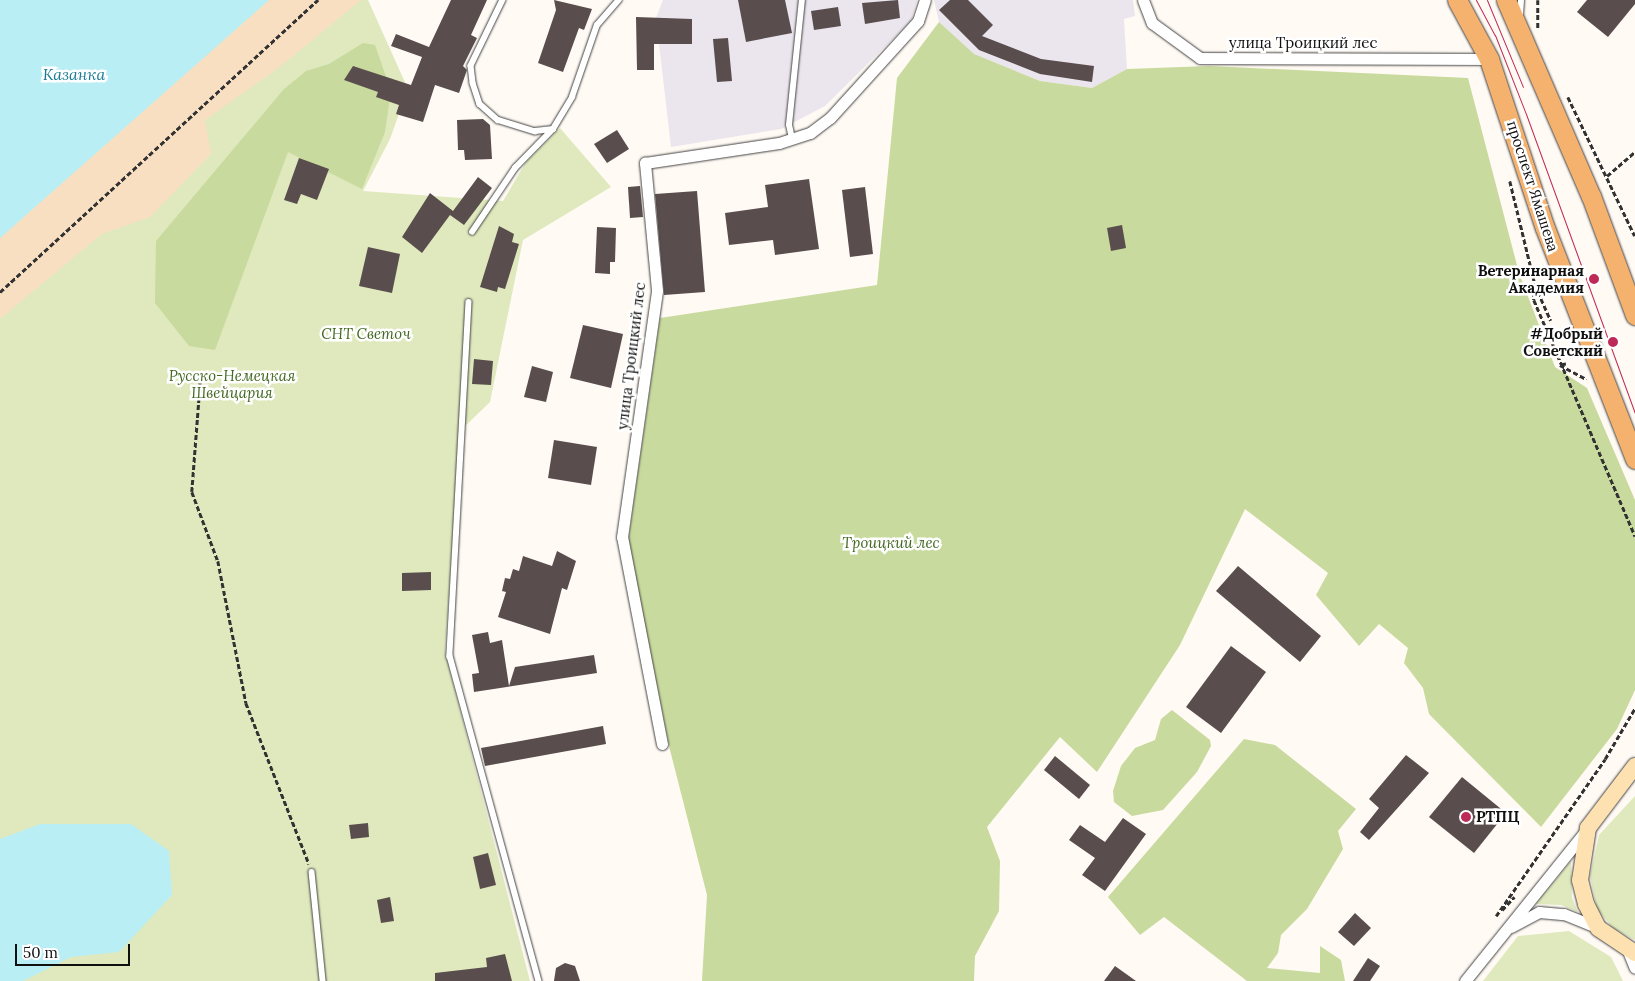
<!DOCTYPE html>
<meta charset="utf-8">
<style>
body{margin:0}
#map{position:relative;width:1635px;height:981px;overflow:hidden;background:#fffaf4;font-family:Lora,serif}
div>[style]{position:absolute}
.industrial>*{inset:0;background:#ebe5ee}
.green>*{inset:0;background:#dfe9bd}
.forest>*{inset:0;background:#c8da9d}
.sand>*{inset:0;background:#f9dfc1}
.water>*{inset:0;background:#b9eef5}
.building>*{inset:0;background:#594e4d}
.path>*{height:2.5px;margin-top:-1.25px;transform-origin:0;background:repeating-linear-gradient(90deg,#323232 0 5px,transparent 0 7.5px)}
.roads{filter:drop-shadow(0 0 1px #434343) drop-shadow(0 0 1px #434343)}
.lane>*{height:5.5px;margin:-2.75px;padding:0 2.75px;transform-origin:2.75px;border-radius:2.75px;background:#fff}
.street>*{height:11px;margin:-5.5px;padding:0 5.5px;transform-origin:5.5px;border-radius:5.5px;background:#fff}
.secondary>*{height:16px;margin:-8px;padding:0 8px;transform-origin:8px;border-radius:8px;background:#fde1b1}
.primary>*{height:19px;margin:-9.5px;padding:0 9.5px;transform-origin:9.5px;border-radius:9.5px;background:#f5b16e}
.tram>*{height:1px;margin:-0.5px;padding:0 0.5px;transform-origin:0.5px;border-radius:0.5px;background:#be2a57}
.dots>*{width:14px;height:14px;translate:-50% -50%;box-sizing:border-box;border:2px solid #fff;border-radius:50%}
span{translate:-50% -50%;white-space:nowrap;text-align:center;line-height:1.15;-webkit-text-stroke:5px #fff;paint-order:stroke}
.street-label{font-size:15px;color:#101010}
.poi-label{font-size:15px;color:#101010;font-weight:700}
.right{translate:-100% -50%;text-align:right}
.left{translate:0 -50%;text-align:left}
.park-label{font-size:15px;color:#426821;font-style:italic}
.water-label{font-size:16px;color:#1a7c93;font-style:italic}
.scale{position:absolute;left:15px;top:944px;width:115px;height:22px;box-sizing:border-box;border:2px solid #101010;border-top:0;padding-left:6px;font-size:15px;line-height:18px;white-space:nowrap;color:#101010;-webkit-text-stroke:4px #fff;paint-order:stroke}
</style>
<div id="map">
<div class="industrial">
<div style="clip-path:polygon(663px 0,917px 0,911px 21px,825px 106px,781px 129px,671px 147px,656px 18px)"></div>
<div style="clip-path:polygon(934px 0,1133px 0,1135px 16px,1124px 19px,1127px 69px,1092px 88px,1040px 81px,973px 54px,939px 22px)"></div>
</div>
<div class="green">
<div style="clip-path:polygon(0 0,368px 0,408px 89px,390px 139px,363px 191px,503px 201px,526px 162px,560px 128px,611px 187px,523px 240px,490px 402px,460px 431px,445px 652px,530px 981px,0 981px)"></div>
<div style="clip-path:polygon(1635px 796px,1635px 940px,1613px 928px,1597px 909px,1590px 876px,1599px 835px)"></div>
<div style="clip-path:polygon(1571px 861px,1572px 898px,1578px 912px,1561px 905px,1536px 904px)"></div>
<div style="clip-path:polygon(1569px 931px,1611px 957px,1623px 981px,1483px 981px,1518px 936px)"></div>
</div>
<div class="forest">
<div style="clip-path:polygon(939px 22px,974px 54px,1040px 81px,1092px 88px,1127px 69px,1209px 66px,1468px 78px,1519px 273px,1555px 367px,1587px 388px,1635px 500px,1635px 690px,1617px 729px,1541px 827px,1429px 714px,1423px 688px,1404px 663px,1408px 648px,1379px 624px,1359px 646px,1316px 595px,1328px 573px,1245px 509px,1180px 645px,1097px 772px,1060px 737px,987px 827px,1000px 861px,999px 911px,975px 956px,974px 981px,702px 981px,707px 895px,670px 750px,628px 542px,660px 318px,877px 285px,897px 78px)"></div>
<div style="clip-path:polygon(363px 43px,375px 45px,391px 91px,385px 132px,362px 189px,288px 152px,215px 350px,189px 346px,155px 303px,156px 241px,284px 89px,306px 71px,329px 64px)"></div>
<div style="clip-path:polygon(1172px 710px,1210px 740px,1211px 746px,1197px 772px,1163px 810px,1132px 816px,1114px 802px,1113px 791px,1121px 766px,1135px 748px,1155px 740px,1161px 719px)"></div>
<div style="clip-path:polygon(1244px 739px,1275px 745px,1356px 809px,1338px 831px,1343px 849px,1307px 909px,1281px 935px,1278px 953px,1267px 968px,1320px 973px,1320px 946px,1341px 960px,1345px 981px,1247px 981px,1164px 917px,1140px 935px,1108px 897px)"></div>
</div>
<div class="sand">
<div style="clip-path:polygon(269px 0,361px 0,281px 66px,205px 120px,211px 154px,150px 217px,102px 234px,0 319px,0 238px)"></div>
</div>
<div class="water">
<div style="clip-path:polygon(0 0,269px 0,0 238px)"></div>
<div style="clip-path:polygon(40px 824px,131px 824px,169px 851px,172px 895px,119px 952px,71px 957px,23px 981px,0 981px,0 839px)"></div>
</div>
<div class="building">
<div style="clip-path:polygon(451px 0,487px 0,471px 35px,477px 38px,463px 66px,467px 70px,459px 93px,435px 85px,423px 122px,396px 114px,399px 105px,376px 97px,378px 92px,344px 80px,353px 66px,411px 85px,422px 57px,391px 46px,396px 34px,429px 47px)"></div>
<div style="clip-path:polygon(554px 0,592px 9px,584px 30px,579px 28px,563px 72px,538px 63px,556px 10px)"></div>
<div style="clip-path:polygon(738px 0,785px 0,792px 33px,746px 42px)"></div>
<div style="clip-path:polygon(898px 0,900px 18px,865px 24px,862px 3px)"></div>
<div style="clip-path:polygon(950px 0,968px 0,993px 25px,982px 36px,1041px 59px,1094px 66px,1092px 82px,1040px 74px,979px 50px,939px 10px)"></div>
<div style="clip-path:polygon(1587px 0,1635px 0,1635px 4px,1608px 37px,1577px 12px)"></div>
<div style="clip-path:polygon(838px 7px,841px 26px,814px 30px,811px 11px)"></div>
<div style="clip-path:polygon(636px 17px,692px 19px,692px 44px,654px 44px,654px 70px,637px 70px)"></div>
<div style="clip-path:polygon(728px 38px,732px 81px,717px 82px,713px 39px)"></div>
<div style="clip-path:polygon(483px 119px,490px 125px,492px 159px,465px 160px,464px 150px,458px 150px,457px 120px)"></div>
<div style="clip-path:polygon(617px 130px,629px 149px,607px 163px,594px 144px)"></div>
<div style="clip-path:polygon(299px 158px,329px 169px,317px 200px,301px 194px,297px 204px,284px 200px)"></div>
<div style="clip-path:polygon(478px 177px,492px 188px,464px 225px,450px 215px,422px 253px,402px 237px,430px 193px,453px 211px)"></div>
<div style="clip-path:polygon(809px 179px,819px 249px,775px 255px,773px 240px,729px 245px,725px 213px,768px 207px,765px 185px)"></div>
<div style="clip-path:polygon(640px 186px,643px 217px,630px 218px,628px 187px)"></div>
<div style="clip-path:polygon(865px 187px,873px 254px,850px 257px,842px 190px)"></div>
<div style="clip-path:polygon(697px 191px,705px 292px,664px 295px,655px 194px)"></div>
<div style="clip-path:polygon(1122px 225px,1126px 248px,1111px 251px,1107px 228px)"></div>
<div style="clip-path:polygon(499px 226px,514px 234px,512px 242px,519px 244px,505px 289px,498px 287px,497px 292px,480px 287px)"></div>
<div style="clip-path:polygon(597px 227px,616px 228px,615px 262px,610px 262px,610px 274px,595px 273px)"></div>
<div style="clip-path:polygon(368px 247px,400px 254px,392px 293px,359px 286px)"></div>
<div style="clip-path:polygon(583px 325px,623px 334px,611px 388px,570px 378px)"></div>
<div style="clip-path:polygon(474px 359px,493px 361px,491px 385px,472px 384px)"></div>
<div style="clip-path:polygon(532px 366px,553px 372px,546px 402px,524px 397px)"></div>
<div style="clip-path:polygon(554px 440px,597px 447px,591px 485px,548px 478px)"></div>
<div style="clip-path:polygon(557px 551px,576px 561px,567px 590px,562px 588px,550px 634px,498px 617px,506px 592px,502px 591px,505px 578px,510px 579px,513px 569px,519px 571px,523px 556px,552px 566px)"></div>
<div style="clip-path:polygon(1238px 566px,1321px 636px,1300px 662px,1216px 591px)"></div>
<div style="clip-path:polygon(431px 572px,431px 590px,402px 591px,402px 573px)"></div>
<div style="clip-path:polygon(488px 632px,490px 643px,502px 640px,509px 686px,515px 667px,594px 655px,597px 673px,474px 692px,472px 674px,479px 673px,472px 635px)"></div>
<div style="clip-path:polygon(1231px 646px,1266px 672px,1221px 733px,1186px 707px)"></div>
<div style="clip-path:polygon(603px 726px,606px 744px,485px 766px,481px 748px)"></div>
<div style="clip-path:polygon(1406px 755px,1429px 773px,1369px 840px,1360px 832px,1379px 808px,1369px 799px)"></div>
<div style="clip-path:polygon(1055px 756px,1090px 785px,1079px 799px,1044px 770px)"></div>
<div style="clip-path:polygon(1462px 777px,1506px 813px,1474px 853px,1429px 817px)"></div>
<div style="clip-path:polygon(1123px 818px,1146px 834px,1105px 891px,1082px 875px,1095px 858px,1069px 840px,1080px 825px,1105px 842px)"></div>
<div style="clip-path:polygon(368px 823px,369px 837px,351px 839px,349px 825px)"></div>
<div style="clip-path:polygon(488px 853px,496px 885px,480px 889px,473px 857px)"></div>
<div style="clip-path:polygon(390px 897px,394px 921px,381px 923px,377px 900px)"></div>
<div style="clip-path:polygon(1355px 913px,1371px 928px,1354px 946px,1338px 932px)"></div>
<div style="clip-path:polygon(505px 954px,512px 981px,435px 981px,435px 973px,487px 967px,486px 958px)"></div>
<div style="clip-path:polygon(1368px 958px,1380px 966px,1370px 981px,1353px 981px)"></div>
<div style="clip-path:polygon(565px 963px,575px 966px,580px 981px,554px 981px,556px 968px)"></div>
<div style="clip-path:polygon(1115px 966px,1136px 981px,1104px 981px)"></div>
</div>
<div class="path">
<div style="left:1538px;top:0;width:28px;rotate:90deg"></div>
<div style="left:1568px;top:97px;width:154px;rotate:64.3deg"></div>
<div style="left:1607px;top:176px;width:37px;rotate:-41deg"></div>
<div style="left:1510px;top:181px;width:106px;rotate:76.4deg"></div>
<div style="left:1535px;top:284px;width:16px;rotate:94deg"></div>
<div style="left:1534px;top:300px;width:257px;rotate:66.8deg"></div>
<div style="left:1535px;top:285px;width:39px;rotate:66deg"></div>
<div style="left:0;top:292px;width:432px;rotate:-42.6deg"></div>
<div style="left:1566px;top:364px;width:6px;rotate:171deg"></div>
<div style="left:1560px;top:365px;width:30px;rotate:28deg"></div>
<div style="left:201px;top:375px;width:117px;rotate:94.4deg"></div>
<div style="left:192px;top:492px;width:74px;rotate:69.4deg"></div>
<div style="left:218px;top:561px;width:145px;rotate:78.8deg"></div>
<div style="left:246px;top:703px;width:173px;rotate:68.6deg"></div>
<div style="left:1502px;top:910px;width:18px;rotate:-47deg"></div>
<div style="left:1496px;top:916px;width:191px;rotate:-55.2deg"></div>
<div style="left:1605px;top:759px;width:59px;rotate:-59.5deg"></div>
</div>
<div class="roads">
<div class="lane">
<div style="left:503px;top:0;width:73px;rotate:115.9deg"></div>
<div style="left:471px;top:66px;width:17px;rotate:83deg"></div>
<div style="left:473px;top:83px;width:22px;rotate:72deg"></div>
<div style="left:480px;top:104px;width:24px;rotate:42deg"></div>
<div style="left:498px;top:120px;width:39px;rotate:17deg"></div>
<div style="left:535px;top:131px;width:18px;rotate:-6deg"></div>
<div style="left:553px;top:129px;width:37px;rotate:-59deg"></div>
<div style="left:572px;top:97px;width:76px;rotate:-70.9deg"></div>
<div style="left:597px;top:25px;width:33px;rotate:-49deg"></div>
<div style="left:1520px;top:15px;width:15px;rotate:-86deg"></div>
<div style="left:792px;top:139px;width:14px;rotate:-102deg"></div>
<div style="left:789px;top:125px;width:126px;rotate:-84.1deg"></div>
<div style="left:472px;top:232px;width:77px;rotate:-56.1deg"></div>
<div style="left:515px;top:168px;width:54px;rotate:-45.7deg"></div>
<div style="left:469px;top:302px;width:355px;rotate:93.1deg"></div>
<div style="left:450px;top:656px;width:337px;rotate:74.7deg"></div>
<div style="left:312px;top:872px;width:110px;rotate:84.2deg"></div>
</div>
<div class="street">
<div style="left:1143px;top:0;width:25px;rotate:69deg"></div>
<div style="left:1152px;top:23px;width:59px;rotate:36.1deg"></div>
<div style="left:1200px;top:58px;width:289px;rotate:0.2deg"></div>
<div style="left:662px;top:744px;width:211px;rotate:-100.9deg"></div>
<div style="left:622px;top:537px;width:249px;rotate:-81.9deg"></div>
<div style="left:657px;top:290px;width:128px;rotate:-95.4deg"></div>
<div style="left:645px;top:163px;width:135px;rotate:-8.5deg"></div>
<div style="left:779px;top:143px;width:33px;rotate:-18deg"></div>
<div style="left:810px;top:133px;width:25px;rotate:-37deg"></div>
<div style="left:830px;top:118px;width:131px;rotate:-47.8deg"></div>
<div style="left:918px;top:21px;width:22px;rotate:-72deg"></div>
<div style="left:1511px;top:927px;width:32px;rotate:-28deg"></div>
<div style="left:1539px;top:912px;width:25px;rotate:5deg"></div>
<div style="left:1564px;top:914px;width:37px;rotate:22deg"></div>
<div style="left:1628px;top:951px;width:18px;rotate:68deg"></div>
<div style="left:1465px;top:981px;width:195px;rotate:-51.2deg"></div>
</div>
<div class="secondary">
<div style="left:1635px;top:766px;width:78px;rotate:127.2deg"></div>
<div style="left:1588px;top:828px;width:53px;rotate:98.7deg"></div>
<div style="left:1580px;top:880px;width:25px;rotate:76deg"></div>
<div style="left:1586px;top:904px;width:27px;rotate:63deg"></div>
<div style="left:1598px;top:928px;width:45px;rotate:34deg"></div>
</div>
<div class="primary">
<div style="left:1457px;top:0;width:67px;rotate:61.5deg"></div>
<div style="left:1489px;top:59px;width:178px;rotate:71.7deg"></div>
<div style="left:1545px;top:228px;width:248px;rotate:68.7deg"></div>
<div style="left:1506px;top:0;width:214px;rotate:66.6deg"></div>
<div style="left:1591px;top:196px;width:127px;rotate:69.7deg"></div>
</div>
</div>
<div class="tram">
<div style="left:1476px;top:0;width:40px;rotate:62deg"></div>
<div style="left:1495px;top:35px;width:85px;rotate:68.6deg"></div>
<div style="left:1526px;top:114px;width:319px;rotate:70deg"></div>
<div style="left:1487px;top:0;width:94px;rotate:67.5deg"></div>
</div>
<div class="dots">
<div style="left:1594px;top:279px;background:#be2a57"></div>
<div style="left:1613px;top:342px;background:#be2a57"></div>
<div style="left:1466px;top:817px;background:#be2a57"></div>
</div>
<div class="street-label">
<span style="left:1303px;top:43px">улица Троицкий лес</span>
<span style="left:1533px;top:186px;rotate:72deg">проспект Ямашева</span>
<span style="left:631px;top:356px;rotate:-83deg">улица Троицкий лес</span>
</div>
<div class="poi-label">
<span class="right" style="left:1584px;top:279px">Ветеринарная<br>Академия</span>
<span class="right" style="left:1603px;top:342px">#Добрый<br>Советский</span>
<span class="left" style="left:1476px;top:817px">РТПЦ</span>
</div>
<div class="park-label">
<span style="left:366px;top:334px">СНТ Светоч</span>
<span style="left:232px;top:384px">Русско-Немецкая<br>Швейцария</span>
<span style="left:891px;top:543px">Троицкий лес</span>
</div>
<div class="water-label">
<span style="left:74px;top:74px">Казанка</span>
</div>
<div class="scale">50 m</div>
</div>
